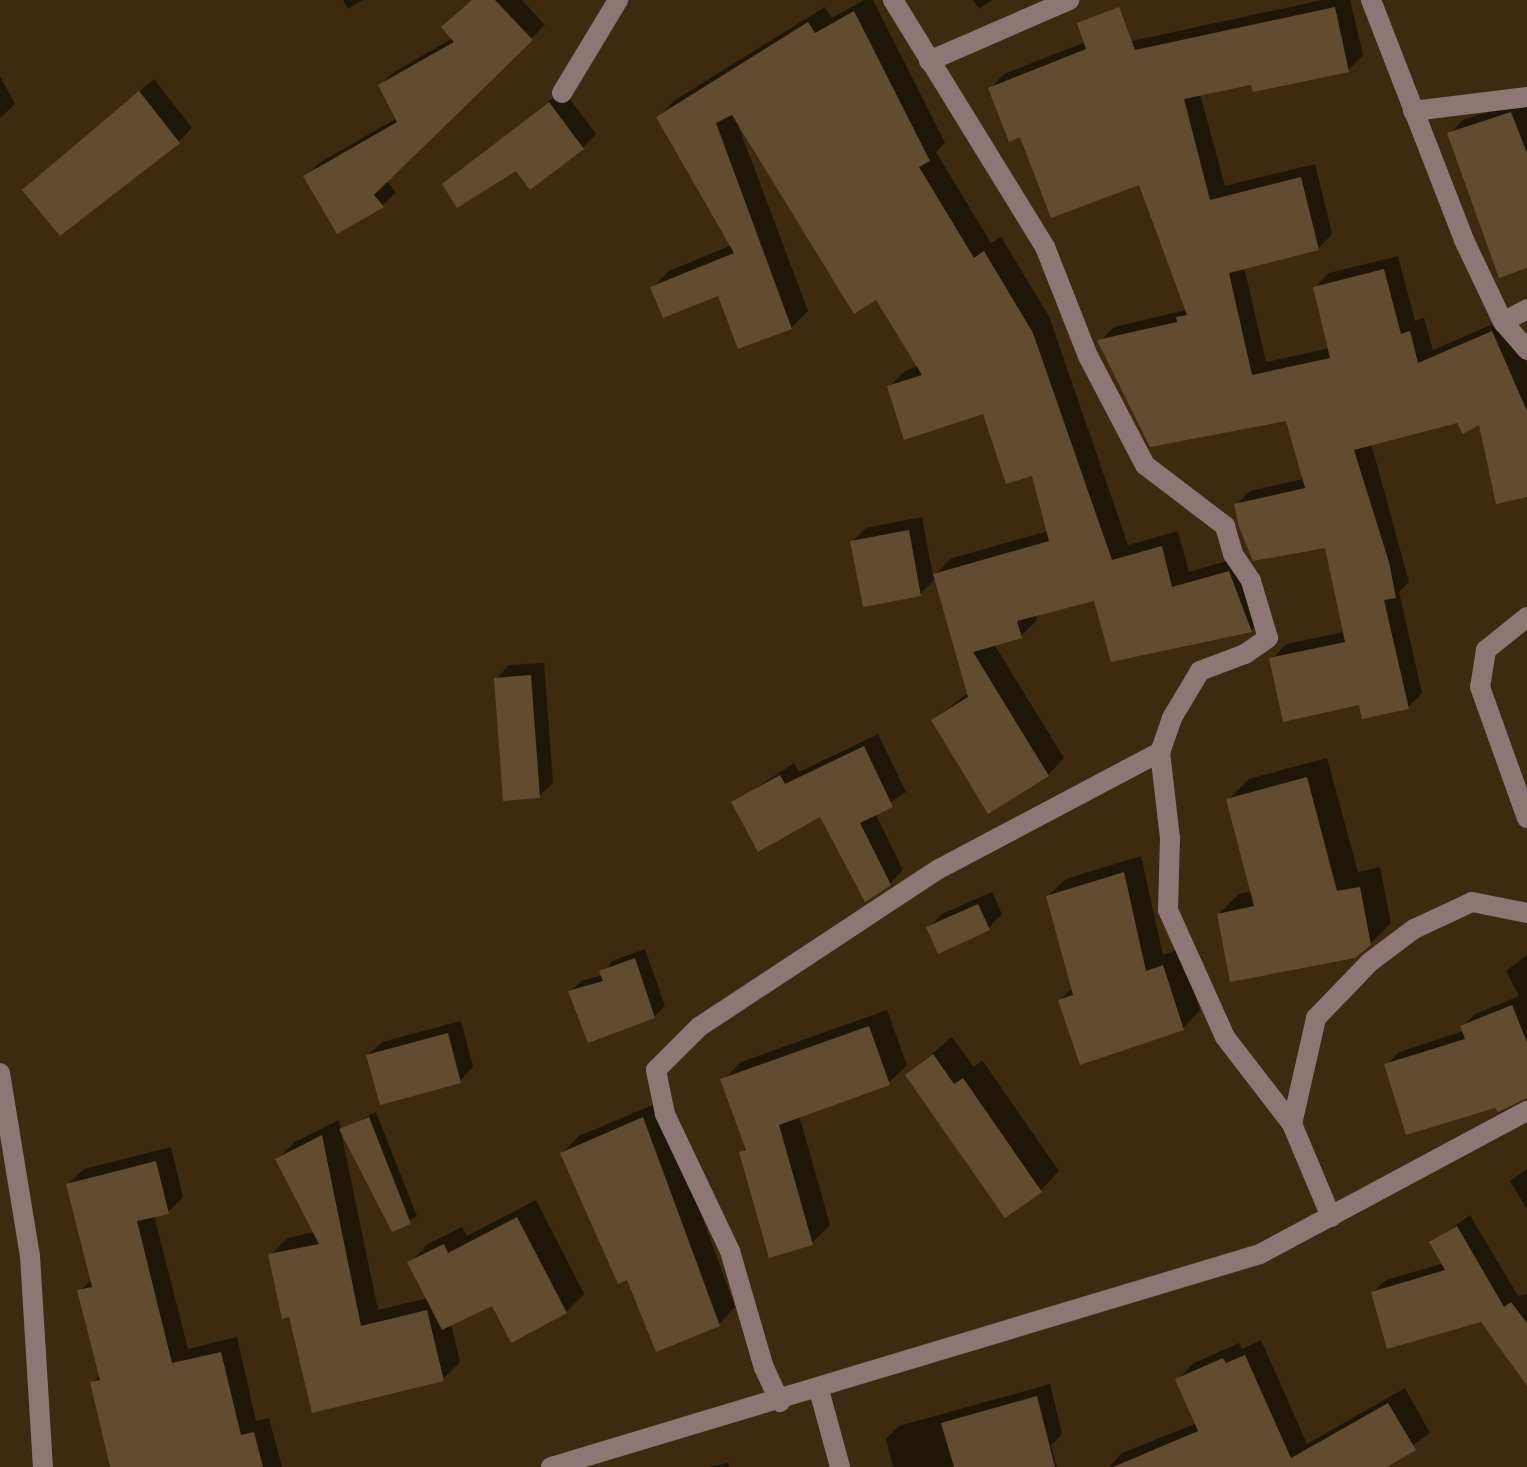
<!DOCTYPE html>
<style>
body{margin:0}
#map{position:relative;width:1527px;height:1467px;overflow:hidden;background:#3d2a10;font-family:"Space Grotesk",sans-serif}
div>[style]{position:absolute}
.shadow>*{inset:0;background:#0007}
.building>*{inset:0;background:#614c32}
.minor>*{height:20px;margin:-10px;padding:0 10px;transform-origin:10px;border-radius:10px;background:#8d7674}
span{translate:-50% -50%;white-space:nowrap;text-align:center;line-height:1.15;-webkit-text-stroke:6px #332006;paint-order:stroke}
</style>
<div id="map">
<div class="shadow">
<div style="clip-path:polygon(343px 0,363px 0,348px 9px)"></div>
<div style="clip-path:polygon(473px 0,522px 0,545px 25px,386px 180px,396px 192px,383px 205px,338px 232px,306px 177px,319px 163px,397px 118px,380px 85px,394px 72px,453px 38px)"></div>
<div style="clip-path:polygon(864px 0,873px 0,945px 143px,936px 152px,991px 243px,1001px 237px,1049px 316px,1128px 545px,1178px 531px,1189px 572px,1245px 556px,1268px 613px,1252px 630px,1112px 660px,1095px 599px,1036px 614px,1037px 620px,1021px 636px,994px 644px,1064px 758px,1048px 775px,933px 720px,969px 692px,936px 578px,920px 594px,852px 542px,866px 528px,922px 517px,933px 576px,952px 558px,1048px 531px,1034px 473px,985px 412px,889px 387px,905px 371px,919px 366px,877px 298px,738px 125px,808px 311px,791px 328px,720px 293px,653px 287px,669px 271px,732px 245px,658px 117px,675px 100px,825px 7px,832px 18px)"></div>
<div style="clip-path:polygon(973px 0,992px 0,979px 9px)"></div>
<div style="clip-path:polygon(1322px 0,1350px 0,1363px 55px,1348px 70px,1200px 94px,1225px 186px,1315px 164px,1332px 234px,1318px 249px,1244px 267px,1266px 362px,1330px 348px,1315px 287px,1329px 273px,1398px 256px,1415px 321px,1424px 318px,1433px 350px,1507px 318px,1527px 365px,1527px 495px,1480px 422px,1458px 421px,1371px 443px,1409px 582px,1399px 592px,1422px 693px,1408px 707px,1361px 703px,1272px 659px,1286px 644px,1344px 632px,1327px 546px,1236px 505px,1250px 491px,1304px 479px,1287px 419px,1100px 341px,1114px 327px,1187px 310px,1140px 183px,1021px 135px,990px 89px,1004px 74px,1106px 34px,1119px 54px,1132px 41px)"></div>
<div style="clip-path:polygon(0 76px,15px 104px,0 118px)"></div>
<div style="clip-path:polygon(154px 79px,192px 128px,178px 142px,25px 190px)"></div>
<div style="clip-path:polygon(563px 90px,596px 134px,583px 147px,445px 184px)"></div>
<div style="clip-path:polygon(1524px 100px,1527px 107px,1527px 266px,1450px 134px,1463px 120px)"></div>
<div style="clip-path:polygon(544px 663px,553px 783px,539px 796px,496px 679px,509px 665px)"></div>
<div style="clip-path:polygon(878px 734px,906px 792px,875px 813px,903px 870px,890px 884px,821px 814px,733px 803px,794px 763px,799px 772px)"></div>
<div style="clip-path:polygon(1327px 758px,1358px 872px,1380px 867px,1391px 923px,1370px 944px,1219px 914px,1239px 894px,1252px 891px,1228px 800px,1249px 779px)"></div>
<div style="clip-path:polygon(1141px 856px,1163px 955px,1180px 949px,1200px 1010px,1183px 1028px,1060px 1000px,1073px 987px,1048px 896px,1066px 879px)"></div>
<div style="clip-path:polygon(992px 892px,1002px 914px,989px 928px,928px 928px,942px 914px)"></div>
<div style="clip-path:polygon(645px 949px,665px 1006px,654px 1017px,570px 992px,581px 981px,603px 975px,612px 961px)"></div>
<div style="clip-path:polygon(1527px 955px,1527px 1095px,1496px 1105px,1386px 1065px,1399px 1052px,1464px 1031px,1462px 1027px,1475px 1014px,1519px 996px,1506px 971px)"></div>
<div style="clip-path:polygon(887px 1010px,907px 1065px,888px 1083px,799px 1115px,830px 1225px,812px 1243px,741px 1153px,747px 1147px,723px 1080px,741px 1062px)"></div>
<div style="clip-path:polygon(461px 1021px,473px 1067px,460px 1081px,368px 1055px,382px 1042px)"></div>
<div style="clip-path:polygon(952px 1037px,974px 1067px,982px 1060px,1059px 1171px,1041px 1190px,907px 1075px)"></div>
<div style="clip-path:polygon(660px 1102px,735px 1307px,719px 1324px,562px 1153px,579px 1136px)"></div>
<div style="clip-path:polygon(376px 1112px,417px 1216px,393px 1230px,341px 1132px,378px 1310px,428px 1298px,410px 1263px,428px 1244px,462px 1227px,467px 1236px,536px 1200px,584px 1294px,566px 1312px,493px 1303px,451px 1324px,460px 1362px,443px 1379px,291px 1315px,270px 1255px,288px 1238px,315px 1232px,278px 1159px,295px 1142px,339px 1120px,341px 1130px)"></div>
<div style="clip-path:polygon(171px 1147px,183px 1197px,168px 1212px,154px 1215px,188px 1349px,237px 1337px,256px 1421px,269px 1418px,282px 1467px,113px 1467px,92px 1383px,101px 1375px,80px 1291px,92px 1279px,68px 1184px,84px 1169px)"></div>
<div style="clip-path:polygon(1527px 1169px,1527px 1207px,1526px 1208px,1510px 1181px)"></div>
<div style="clip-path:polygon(1470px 1215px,1518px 1296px,1527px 1294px,1527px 1379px,1481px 1320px,1373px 1292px,1386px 1280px,1444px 1263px,1432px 1243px)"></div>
<div style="clip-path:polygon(1261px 1340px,1307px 1444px,1405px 1388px,1430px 1433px,1382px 1467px,1109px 1467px,1122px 1453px,1197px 1423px,1177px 1380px,1194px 1363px,1239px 1343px,1242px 1349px)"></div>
<div style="clip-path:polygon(1050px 1384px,1062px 1434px,1051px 1446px,1057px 1467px,888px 1467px,893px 1466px,886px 1439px,899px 1426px)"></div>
<div style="clip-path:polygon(728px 1463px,729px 1467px,710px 1467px)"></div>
</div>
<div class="building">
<div style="clip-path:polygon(472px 0,495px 0,533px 40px,374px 195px,384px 207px,337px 234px,303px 176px,397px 122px,378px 85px,454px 42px,441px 27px)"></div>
<div style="clip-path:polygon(1119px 7px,1135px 50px,1335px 7px,1349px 72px,1253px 92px,1251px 85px,1184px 99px,1210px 200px,1301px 177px,1319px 250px,1229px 273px,1252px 375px,1330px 358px,1313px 287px,1384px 269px,1401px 334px,1410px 331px,1418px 363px,1492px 331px,1527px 411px,1527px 497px,1496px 504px,1479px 425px,1463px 434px,1457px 423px,1354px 450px,1389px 562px,1396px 598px,1384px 600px,1409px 709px,1362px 719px,1359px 705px,1283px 722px,1269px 658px,1345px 642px,1325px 548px,1253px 561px,1239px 527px,1234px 504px,1305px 488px,1286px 421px,1150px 447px,1097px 340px,1177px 322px,1176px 317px,1187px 315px,1139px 185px,1051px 218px,1020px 137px,1009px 142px,988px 88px,1086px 49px,1077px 23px)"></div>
<div style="clip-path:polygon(854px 11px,930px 161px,919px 167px,974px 258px,984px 251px,1033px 333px,1112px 560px,1162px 546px,1172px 587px,1229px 571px,1252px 632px,1111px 662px,1094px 601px,1017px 621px,1022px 638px,973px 652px,1049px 776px,988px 814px,931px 720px,968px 697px,933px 574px,1049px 541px,1032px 476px,1006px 484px,983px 414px,904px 440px,887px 386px,922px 375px,876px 300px,854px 314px,732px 115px,716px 123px,792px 329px,738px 349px,718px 296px,663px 318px,650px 287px,734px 253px,656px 117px,808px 22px,815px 33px)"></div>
<div style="clip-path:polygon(139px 91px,180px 143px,60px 236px,22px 190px)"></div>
<div style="clip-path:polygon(549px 102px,584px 149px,530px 190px,516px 171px,457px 208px,442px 184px)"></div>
<div style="clip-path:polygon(1511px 112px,1527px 153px,1527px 268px,1499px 278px,1447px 133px)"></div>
<div style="clip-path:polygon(909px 530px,921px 596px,863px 607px,850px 541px)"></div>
<div style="clip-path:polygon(531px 675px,540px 798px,503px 801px,494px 678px)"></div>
<div style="clip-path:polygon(864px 746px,893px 807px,860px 823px,891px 885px,865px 902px,820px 817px,758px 852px,731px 802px,780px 775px,785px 784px)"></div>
<div style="clip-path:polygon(1307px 777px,1337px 891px,1360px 887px,1371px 945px,1355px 958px,1230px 982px,1217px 914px,1254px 906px,1226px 799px)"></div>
<div style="clip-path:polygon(1124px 872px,1146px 971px,1163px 965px,1184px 1030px,1080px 1065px,1058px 1000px,1073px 995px,1046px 896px)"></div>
<div style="clip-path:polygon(978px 904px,990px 930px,938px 954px,926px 927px)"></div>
<div style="clip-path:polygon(635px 958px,655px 1018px,588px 1043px,568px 991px,603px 981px,599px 971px)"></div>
<div style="clip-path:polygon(1512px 1005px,1527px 1042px,1527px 1098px,1498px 1112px,1495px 1108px,1406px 1135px,1384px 1064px,1465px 1039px,1460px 1026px)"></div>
<div style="clip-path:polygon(869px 1026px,890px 1085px,779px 1125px,813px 1245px,769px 1258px,739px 1152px,746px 1150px,720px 1079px)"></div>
<div style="clip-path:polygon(448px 1033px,461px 1083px,380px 1105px,366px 1055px)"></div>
<div style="clip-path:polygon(933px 1054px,954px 1084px,963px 1078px,1042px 1192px,1005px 1218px,905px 1075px)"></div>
<div style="clip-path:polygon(369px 1117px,411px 1224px,392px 1232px,339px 1129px)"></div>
<div style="clip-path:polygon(643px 1117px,720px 1326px,656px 1352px,627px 1280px,618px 1284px,560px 1153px)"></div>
<div style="clip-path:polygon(322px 1135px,361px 1326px,427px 1310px,444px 1381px,312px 1413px,289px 1317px,282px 1319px,268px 1254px,319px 1244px,275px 1159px)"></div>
<div style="clip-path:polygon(156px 1161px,169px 1214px,137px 1221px,172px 1363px,221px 1352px,241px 1435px,254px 1432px,263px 1467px,110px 1467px,90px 1382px,100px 1380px,77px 1290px,92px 1287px,66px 1184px)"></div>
<div style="clip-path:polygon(517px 1217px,567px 1313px,511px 1343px,492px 1306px,442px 1330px,407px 1262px,444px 1244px,448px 1253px)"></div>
<div style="clip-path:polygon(1457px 1226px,1504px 1307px,1511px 1302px,1527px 1323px,1527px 1386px,1481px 1322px,1387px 1349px,1371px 1292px,1445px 1270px,1429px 1242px)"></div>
<div style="clip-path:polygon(1245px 1355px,1291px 1458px,1388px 1403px,1416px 1450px,1387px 1467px,1113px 1467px,1198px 1431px,1175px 1379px,1223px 1358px,1226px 1363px)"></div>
<div style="clip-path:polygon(1037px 1396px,1055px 1467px,954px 1467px,941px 1423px)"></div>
</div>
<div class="minor">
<div style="left:893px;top:0;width:290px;rotate:58.4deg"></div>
<div style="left:1045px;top:247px;width:117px;rotate:68.5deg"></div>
<div style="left:1088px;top:356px;width:123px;rotate:62.4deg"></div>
<div style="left:1145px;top:465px;width:101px;rotate:37.3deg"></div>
<div style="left:1225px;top:526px;width:29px;rotate:74deg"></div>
<div style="left:1233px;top:554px;width:32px;rotate:56deg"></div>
<div style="left:1251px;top:581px;width:59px;rotate:73.4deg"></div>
<div style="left:1268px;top:638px;width:28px;rotate:145deg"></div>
<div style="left:1245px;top:654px;width:48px;rotate:159.3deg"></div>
<div style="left:1200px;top:671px;width:55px;rotate:120.8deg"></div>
<div style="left:1172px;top:718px;width:36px;rotate:109deg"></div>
<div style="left:1160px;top:752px;width:87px;rotate:83.4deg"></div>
<div style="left:1170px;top:838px;width:72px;rotate:91.6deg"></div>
<div style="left:1168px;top:910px;width:139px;rotate:65.8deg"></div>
<div style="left:1225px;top:1037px;width:110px;rotate:52.4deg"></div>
<div style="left:1292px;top:1124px;width:101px;rotate:67.2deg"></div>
<div style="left:1371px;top:0;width:257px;rotate:68.8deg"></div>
<div style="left:1464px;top:240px;width:91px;rotate:64.6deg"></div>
<div style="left:1503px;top:322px;width:37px;rotate:49deg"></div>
<div style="left:929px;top:61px;width:153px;rotate:-23.5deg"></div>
<div style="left:562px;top:93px;width:109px;rotate:-58.9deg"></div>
<div style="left:1413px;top:111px;width:115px;rotate:-7deg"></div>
<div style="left:1503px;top:322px;width:27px;rotate:-28deg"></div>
<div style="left:1527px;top:617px;width:53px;rotate:141.2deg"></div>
<div style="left:1486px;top:650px;width:37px;rotate:99deg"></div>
<div style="left:1480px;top:687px;width:139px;rotate:70.3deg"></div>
<div style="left:0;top:1073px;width:185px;rotate:80.7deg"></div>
<div style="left:30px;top:1256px;width:211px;rotate:86.5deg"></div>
<div style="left:1292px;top:1124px;width:109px;rotate:-77.2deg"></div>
<div style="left:1316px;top:1018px;width:78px;rotate:-46deg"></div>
<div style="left:1370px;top:962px;width:55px;rotate:-36.9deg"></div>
<div style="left:1414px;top:929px;width:64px;rotate:-25deg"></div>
<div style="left:1472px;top:902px;width:56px;rotate:11.3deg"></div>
<div style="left:819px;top:1390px;width:80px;rotate:74.7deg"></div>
<div style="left:780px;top:1402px;width:38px;rotate:-115deg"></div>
<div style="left:764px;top:1368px;width:122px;rotate:-106.2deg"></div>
<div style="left:730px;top:1251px;width:152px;rotate:-115.4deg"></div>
<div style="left:665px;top:1114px;width:45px;rotate:-101.6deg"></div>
<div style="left:656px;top:1070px;width:61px;rotate:-45deg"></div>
<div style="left:699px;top:1027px;width:287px;rotate:-33.4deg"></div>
<div style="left:939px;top:869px;width:250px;rotate:-27.9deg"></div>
<div style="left:551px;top:1467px;width:740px;rotate:-16.72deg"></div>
<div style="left:1260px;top:1254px;width:303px;rotate:-28.2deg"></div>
</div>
</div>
